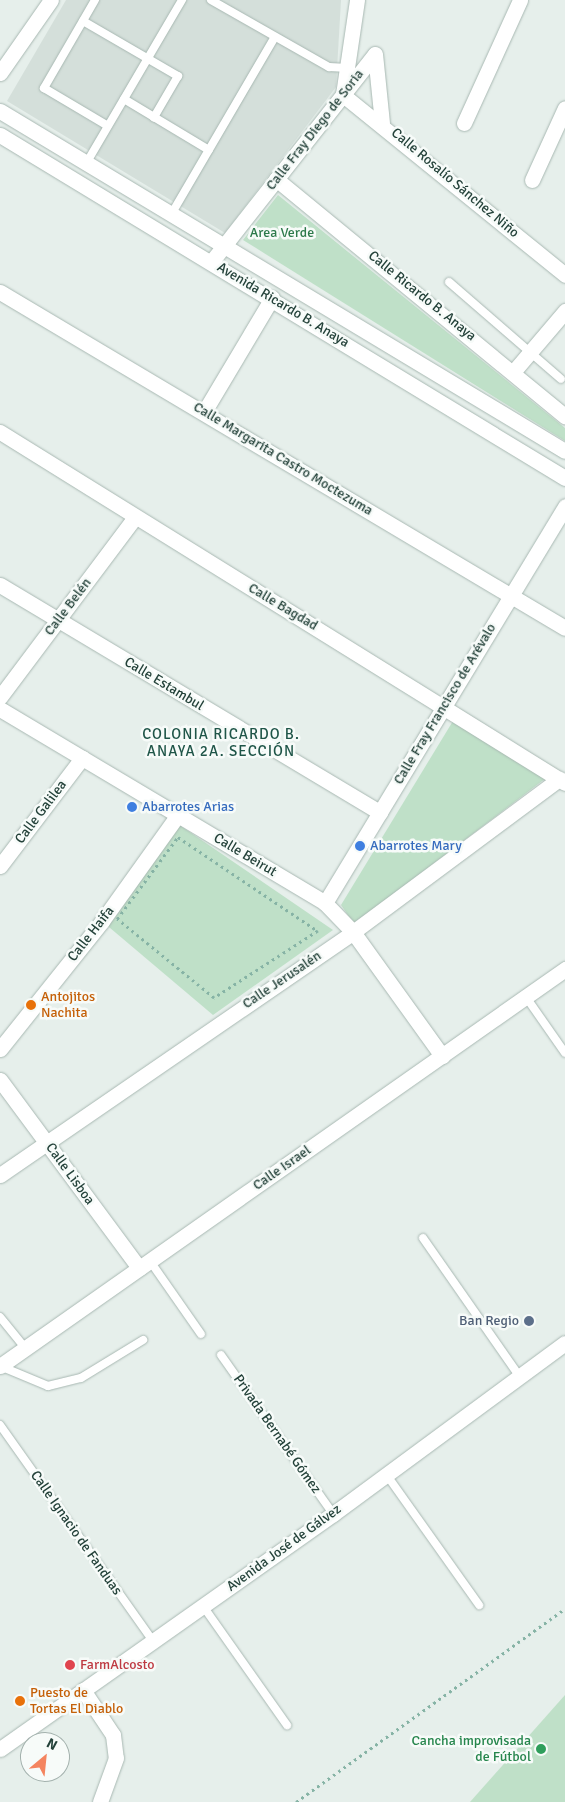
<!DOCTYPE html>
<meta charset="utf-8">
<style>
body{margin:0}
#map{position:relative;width:565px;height:1802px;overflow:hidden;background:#e6efeb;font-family:Signika,sans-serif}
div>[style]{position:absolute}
.built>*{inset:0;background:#d4dfda}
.green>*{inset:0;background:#bfe0c8}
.path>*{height:2.5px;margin-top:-1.25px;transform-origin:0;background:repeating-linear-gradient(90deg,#86b3a5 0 2.5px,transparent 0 6.5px)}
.roads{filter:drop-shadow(0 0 1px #a8b8b2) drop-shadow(0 0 1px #a8b8b2)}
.lane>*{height:8px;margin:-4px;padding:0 4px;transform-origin:4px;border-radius:4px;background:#fff}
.street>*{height:15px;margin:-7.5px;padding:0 7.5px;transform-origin:7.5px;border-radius:7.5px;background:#fff}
.secondary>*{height:15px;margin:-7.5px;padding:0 7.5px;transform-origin:7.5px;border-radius:7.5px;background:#fff}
.dots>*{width:14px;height:14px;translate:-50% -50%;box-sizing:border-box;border:2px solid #f7fbf9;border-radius:50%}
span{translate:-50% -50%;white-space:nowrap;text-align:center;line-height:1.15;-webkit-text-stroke:5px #f7fbf9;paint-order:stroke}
.street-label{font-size:14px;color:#24423a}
.park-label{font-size:14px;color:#2d7a4b}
.shop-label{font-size:14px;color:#366cbe}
.left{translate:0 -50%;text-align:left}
.food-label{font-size:14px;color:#c56008}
.service-label{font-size:14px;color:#4e5e75}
.right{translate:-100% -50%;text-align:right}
.health-label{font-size:14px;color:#be3a42}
.leisure-label{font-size:14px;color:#27864d}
.neighbourhood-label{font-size:15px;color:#1f5548;letter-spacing:1px}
.north{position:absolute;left:20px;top:1732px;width:50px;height:50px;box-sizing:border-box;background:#f7fbf9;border:1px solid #a3b1ad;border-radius:50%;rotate:28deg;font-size:14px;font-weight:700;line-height:20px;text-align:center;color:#24423a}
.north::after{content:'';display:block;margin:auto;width:18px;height:22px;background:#f4845f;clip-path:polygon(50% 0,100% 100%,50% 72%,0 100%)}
</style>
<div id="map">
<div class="built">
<div style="clip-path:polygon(66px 0,341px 0,336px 87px,225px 233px,7px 101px)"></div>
</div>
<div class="green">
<div style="clip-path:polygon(278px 195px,565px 428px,565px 441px,243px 240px)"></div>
<div style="clip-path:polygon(453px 721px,546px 778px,354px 924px,341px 905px)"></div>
<div style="clip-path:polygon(175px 822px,333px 930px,213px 1015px,103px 922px)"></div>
<div style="clip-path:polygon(565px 1695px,565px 1802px,470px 1802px)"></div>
</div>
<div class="path">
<div style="left:178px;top:837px;width:169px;rotate:33.9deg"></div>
<div style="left:318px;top:931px;width:124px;rotate:147.2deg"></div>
<div style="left:214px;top:998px;width:125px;rotate:-140.8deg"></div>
<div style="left:117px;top:919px;width:102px;rotate:-53.4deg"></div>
<div style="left:296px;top:1802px;width:331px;rotate:-35.7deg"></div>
</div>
<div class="roads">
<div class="lane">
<div style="left:95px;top:0;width:102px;rotate:120.1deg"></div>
<div style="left:44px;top:88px;width:74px;rotate:30.7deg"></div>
<div style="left:211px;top:0;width:136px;rotate:29.6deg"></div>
<div style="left:329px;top:67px;width:19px;rotate:3deg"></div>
<div style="left:83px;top:21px;width:110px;rotate:30.1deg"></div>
<div style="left:178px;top:76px;width:48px;rotate:120.3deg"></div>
<div style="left:124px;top:99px;width:99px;rotate:31deg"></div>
<div style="left:87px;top:162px;width:188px;rotate:-59.6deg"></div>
<div style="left:172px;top:213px;width:204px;rotate:-59.7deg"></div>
<div style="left:449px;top:282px;width:148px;rotate:40.9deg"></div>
<div style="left:526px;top:997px;width:68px;rotate:55.1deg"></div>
<div style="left:423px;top:1238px;width:169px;rotate:55.1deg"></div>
<div style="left:150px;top:1261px;width:89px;rotate:55.1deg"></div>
<div style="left:0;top:1317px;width:40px;rotate:51deg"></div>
<div style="left:221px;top:1355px;width:194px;rotate:54.8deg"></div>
<div style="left:0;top:1366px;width:52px;rotate:22.6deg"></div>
<div style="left:48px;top:1386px;width:34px;rotate:-14deg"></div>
<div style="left:81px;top:1378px;width:73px;rotate:-31.5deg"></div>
<div style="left:0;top:1425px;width:265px;rotate:54.7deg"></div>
<div style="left:386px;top:1474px;width:161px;rotate:54.6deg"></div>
<div style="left:203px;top:1606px;width:146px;rotate:54.8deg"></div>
</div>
<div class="street">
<div style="left:357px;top:0;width:96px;rotate:98.4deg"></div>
<div style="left:343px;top:95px;width:286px;rotate:39deg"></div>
<div style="left:375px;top:54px;width:69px;rotate:84.2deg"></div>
<div style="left:0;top:73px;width:89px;rotate:-55.1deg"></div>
<div style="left:464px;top:123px;width:135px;rotate:-65.5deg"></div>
<div style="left:276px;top:179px;width:374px;rotate:39.4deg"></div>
<div style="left:532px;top:180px;width:79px;rotate:-65.4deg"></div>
<div style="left:212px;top:261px;width:263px;rotate:-51.8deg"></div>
<div style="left:0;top:292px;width:657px;rotate:30.74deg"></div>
<div style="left:514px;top:371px;width:79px;rotate:-49.6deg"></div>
<div style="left:204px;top:412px;width:133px;rotate:-59.2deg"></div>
<div style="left:0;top:432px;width:665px;rotate:31.85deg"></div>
<div style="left:0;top:585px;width:443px;rotate:30.9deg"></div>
<div style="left:0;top:697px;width:225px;rotate:-53.1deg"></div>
<div style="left:0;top:709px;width:378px;rotate:30.8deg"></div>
<div style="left:325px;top:903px;width:40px;rotate:46deg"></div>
<div style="left:353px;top:932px;width:153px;rotate:54.3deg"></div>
<div style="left:0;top:866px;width:136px;rotate:-52.8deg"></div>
<div style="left:325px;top:903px;width:464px;rotate:-58.8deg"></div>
<div style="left:0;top:1049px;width:164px;rotate:-51.4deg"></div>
<div style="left:102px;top:921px;width:130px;rotate:-54.4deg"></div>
<div style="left:0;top:1080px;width:234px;rotate:53.5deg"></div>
<div style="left:0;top:1175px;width:429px;rotate:-34.5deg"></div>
<div style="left:353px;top:932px;width:257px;rotate:-36.6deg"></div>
<div style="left:83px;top:1690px;width:54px;rotate:56.3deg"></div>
<div style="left:113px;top:1735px;width:23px;rotate:83deg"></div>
<div style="left:116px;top:1758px;width:47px;rotate:110deg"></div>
</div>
<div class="secondary">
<div style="left:0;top:111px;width:659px;rotate:31.04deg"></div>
<div style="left:0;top:135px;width:661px;rotate:31.26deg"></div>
<div style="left:0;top:1366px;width:691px;rotate:-35.09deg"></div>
<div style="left:0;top:1749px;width:408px;rotate:-35.2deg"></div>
<div style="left:333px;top:1514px;width:288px;rotate:-36.4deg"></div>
</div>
</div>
<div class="dots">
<div style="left:132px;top:807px;background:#3f7fe0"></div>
<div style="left:360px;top:846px;background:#3f7fe0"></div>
<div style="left:31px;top:1005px;background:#e8710a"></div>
<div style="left:529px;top:1321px;background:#5c6f8a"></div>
<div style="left:70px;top:1665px;background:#e0444e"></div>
<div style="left:20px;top:1701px;background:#e8710a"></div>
<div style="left:541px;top:1749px;background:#2e9e5b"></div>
</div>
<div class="street-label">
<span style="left:315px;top:130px;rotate:-52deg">Calle Fray Diego de Soria</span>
<span style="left:455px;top:183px;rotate:40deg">Calle Rosalío Sánchez Niño</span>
<span style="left:422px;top:296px;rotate:39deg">Calle Ricardo B. Anaya</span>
<span style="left:283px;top:305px;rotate:31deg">Avenida Ricardo B. Anaya</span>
<span style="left:283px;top:459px;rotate:31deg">Calle Margarita Castro Moctezuma</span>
<span style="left:68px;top:607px;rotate:-53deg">Calle Belén</span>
<span style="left:283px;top:607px;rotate:31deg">Calle Bagdad</span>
<span style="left:164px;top:684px;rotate:31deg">Calle Estambul</span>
<span style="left:445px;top:704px;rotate:-59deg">Calle Fray Francisco de Arévalo</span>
<span style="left:41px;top:812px;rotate:-53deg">Calle Galilea</span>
<span style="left:245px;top:855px;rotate:31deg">Calle Beirut</span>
<span style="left:91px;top:934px;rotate:-52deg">Calle Haifa</span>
<span style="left:282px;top:980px;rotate:-34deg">Calle Jerusalén</span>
<span style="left:282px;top:1168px;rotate:-35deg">Calle Israel</span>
<span style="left:70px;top:1174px;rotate:54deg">Calle Lisboa</span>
<span style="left:277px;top:1434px;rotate:55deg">Privada Bernabé Gómez</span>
<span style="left:76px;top:1533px;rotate:55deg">Calle Ignacio de Fanduas</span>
<span style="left:284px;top:1548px;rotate:-36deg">Avenida José de Gálvez</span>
</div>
<div class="park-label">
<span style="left:282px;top:233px">Area Verde</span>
</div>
<div class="shop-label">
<span class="left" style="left:142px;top:807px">Abarrotes Arias</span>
<span class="left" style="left:370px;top:846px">Abarrotes Mary</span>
</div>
<div class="food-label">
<span class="left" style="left:41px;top:1005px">Antojitos<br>Nachita</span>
<span class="left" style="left:30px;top:1701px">Puesto de<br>Tortas El Diablo</span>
</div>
<div class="service-label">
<span class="right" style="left:519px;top:1321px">Ban Regio</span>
</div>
<div class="health-label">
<span class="left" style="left:80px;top:1665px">FarmAlcosto</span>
</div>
<div class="leisure-label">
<span class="right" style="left:531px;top:1749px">Cancha improvisada<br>de Fútbol</span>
</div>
<div class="neighbourhood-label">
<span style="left:221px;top:743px">COLONIA RICARDO B.<br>ANAYA 2A. SECCIÓN</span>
</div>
<div class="north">N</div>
</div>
